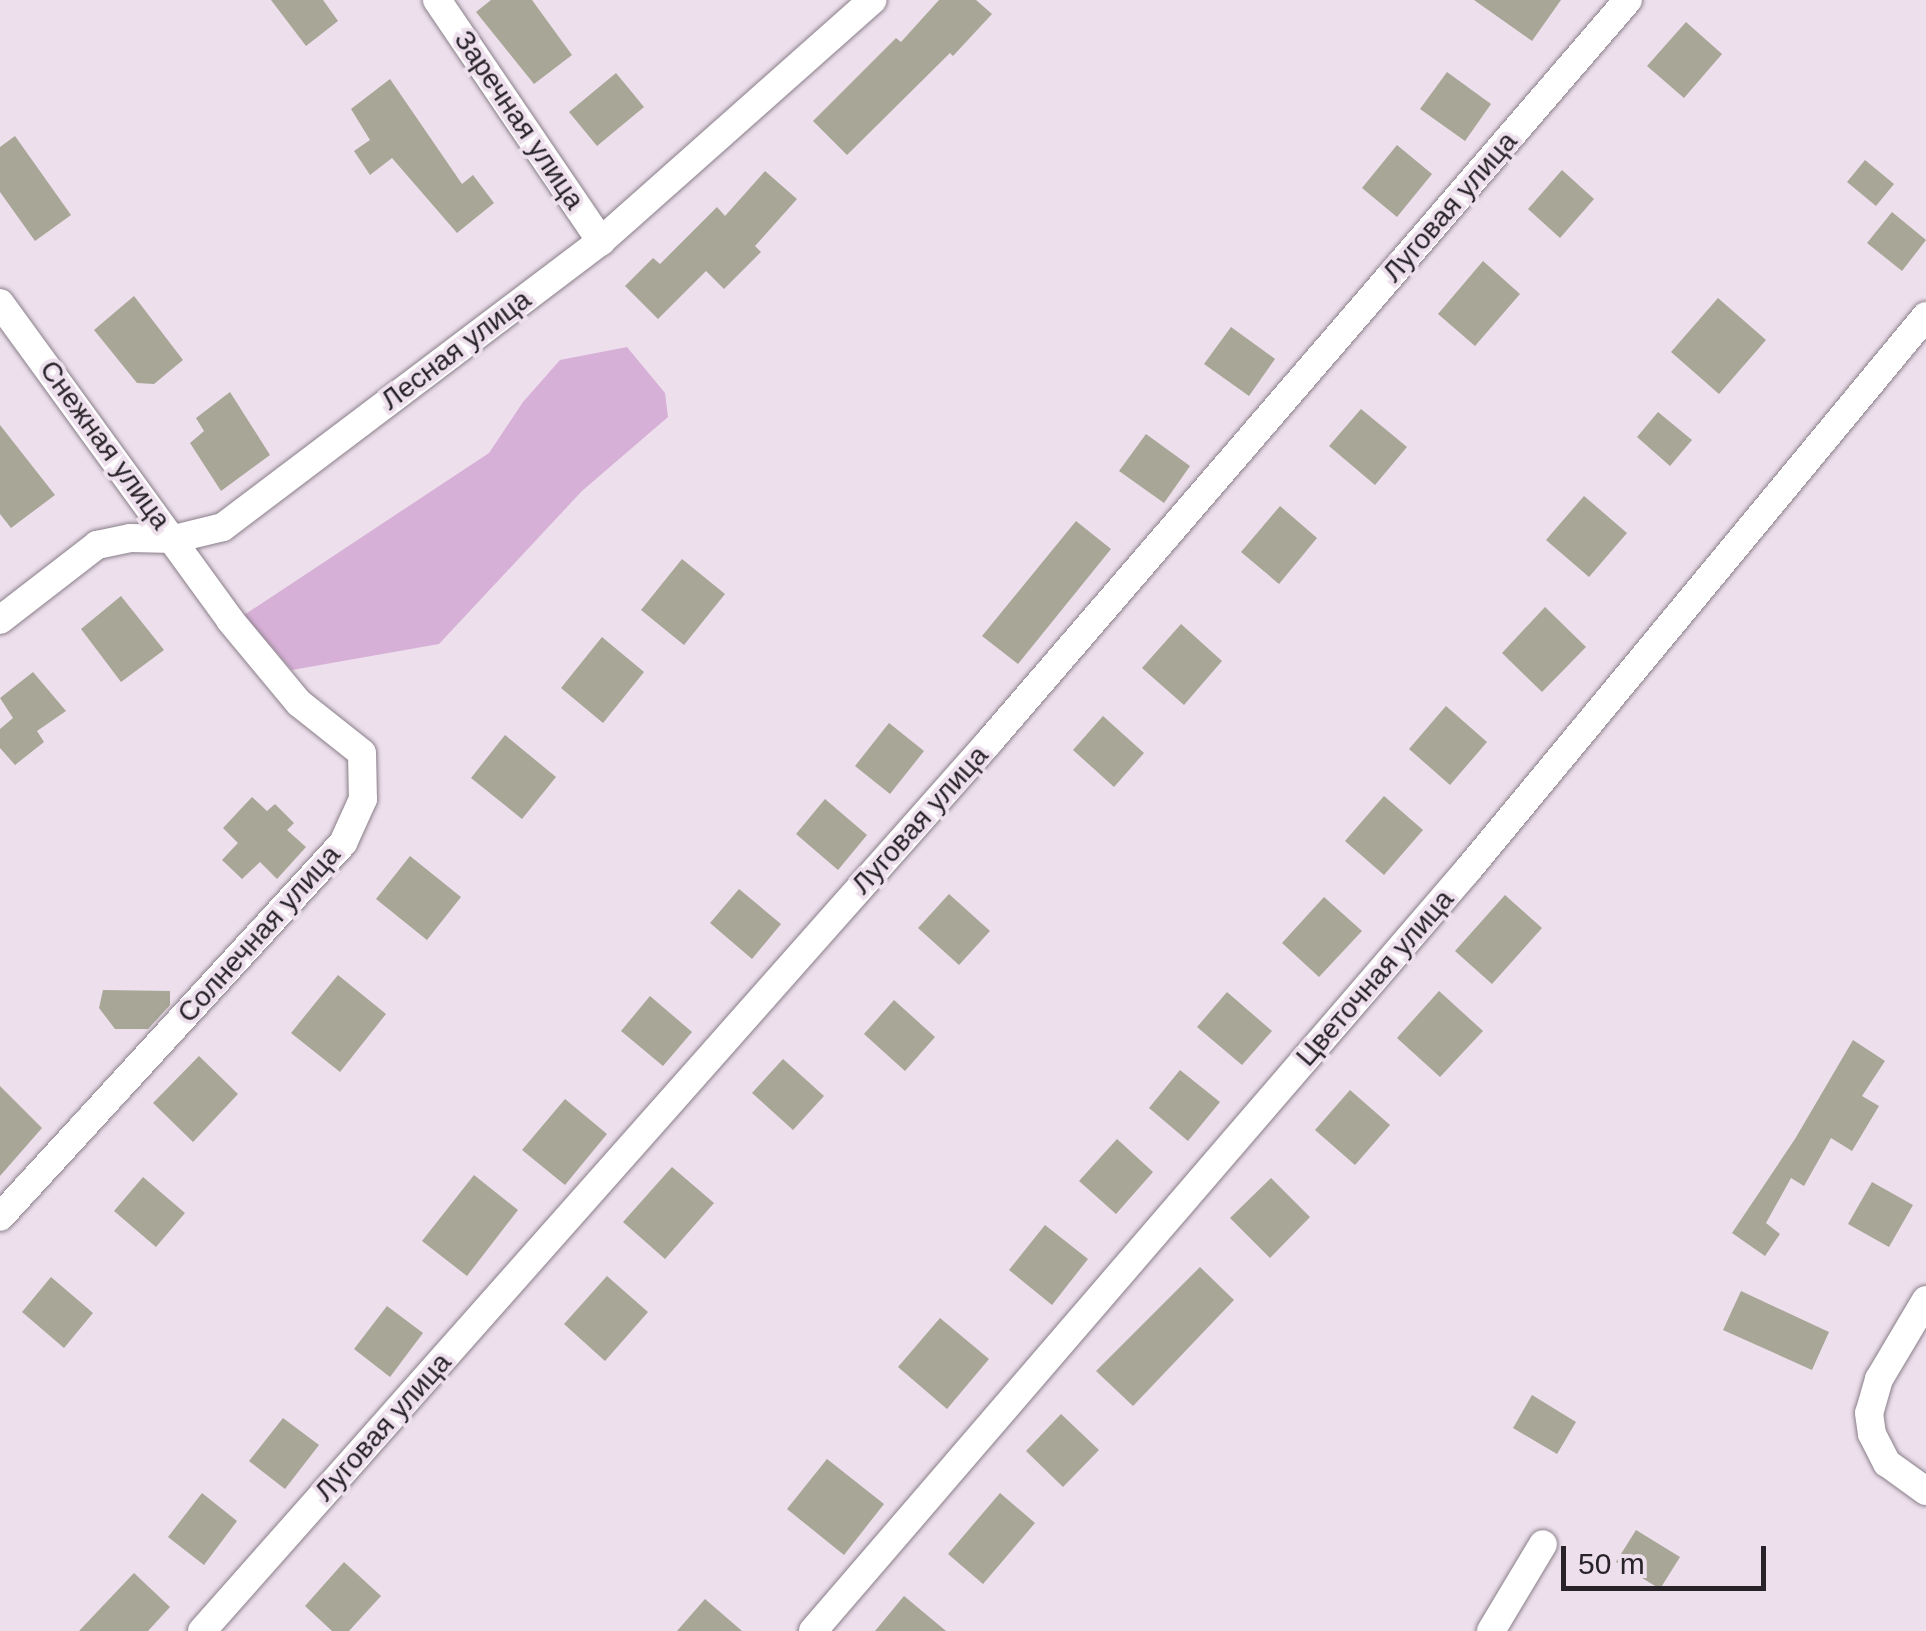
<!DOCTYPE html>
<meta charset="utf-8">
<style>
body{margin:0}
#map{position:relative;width:1926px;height:1631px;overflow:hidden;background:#ede0ec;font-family:Arial,sans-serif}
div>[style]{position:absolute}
.green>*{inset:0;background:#d7b0d7}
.building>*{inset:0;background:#a7a697}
.roads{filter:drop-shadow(0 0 2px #897e89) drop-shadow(0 0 2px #897e89)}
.street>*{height:28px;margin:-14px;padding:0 14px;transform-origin:14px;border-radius:14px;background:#fff}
span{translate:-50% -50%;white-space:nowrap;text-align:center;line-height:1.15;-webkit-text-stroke:8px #ede0ec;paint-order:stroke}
.street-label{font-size:28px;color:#282328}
.scale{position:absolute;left:1561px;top:1546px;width:205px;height:45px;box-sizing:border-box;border:5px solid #282328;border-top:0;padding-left:12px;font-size:30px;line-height:35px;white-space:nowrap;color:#282328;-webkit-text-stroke:8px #ede0ec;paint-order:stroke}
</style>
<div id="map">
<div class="green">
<div style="clip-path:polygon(627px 347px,665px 393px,668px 417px,582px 491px,439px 644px,292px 670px,244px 615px,489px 453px,523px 402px,560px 360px)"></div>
</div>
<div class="building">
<div style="clip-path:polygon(271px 0,323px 0,338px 21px,306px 46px)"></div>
<div style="clip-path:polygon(491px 0,532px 0,572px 55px,534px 84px,476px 12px)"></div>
<div style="clip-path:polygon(939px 0,976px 0,992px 14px,953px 56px,950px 53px,847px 155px,813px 121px,896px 38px,901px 42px)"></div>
<div style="clip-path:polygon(1474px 0,1561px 0,1532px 41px)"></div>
<div style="clip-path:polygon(1686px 22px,1722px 54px,1684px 98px,1647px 66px)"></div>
<div style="clip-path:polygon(1447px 72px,1491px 104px,1465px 141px,1420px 109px)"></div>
<div style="clip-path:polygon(616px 73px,644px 107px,597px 146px,569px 112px)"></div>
<div style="clip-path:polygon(390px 79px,462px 184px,473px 175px,494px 203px,457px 233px,392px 158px,370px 175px,354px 151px,370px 140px,351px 109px)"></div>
<div style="clip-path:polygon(15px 136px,71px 215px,35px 241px,0 192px,0 147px)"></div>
<div style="clip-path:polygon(1397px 145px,1432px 174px,1397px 217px,1362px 188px)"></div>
<div style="clip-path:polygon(1865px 160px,1894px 184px,1876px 206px,1847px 182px)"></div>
<div style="clip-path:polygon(1562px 170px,1594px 199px,1560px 238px,1528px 209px)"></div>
<div style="clip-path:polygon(765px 171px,797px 199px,755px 246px,761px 252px,724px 289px,706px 271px,658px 319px,625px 286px,653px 258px,660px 264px,717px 207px,725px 216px)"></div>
<div style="clip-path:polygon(1892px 212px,1926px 240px,1902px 271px,1867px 243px)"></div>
<div style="clip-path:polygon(1483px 261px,1520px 294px,1475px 346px,1438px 314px)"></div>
<div style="clip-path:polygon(134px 296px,183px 360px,154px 384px,137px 383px,94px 330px)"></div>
<div style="clip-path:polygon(1718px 298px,1766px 340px,1719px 394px,1671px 352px)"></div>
<div style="clip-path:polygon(1231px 327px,1275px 359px,1249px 396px,1204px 364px)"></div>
<div style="clip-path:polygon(230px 392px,270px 455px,221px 491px,190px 443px,204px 431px,196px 418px)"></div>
<div style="clip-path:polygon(1361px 409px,1407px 447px,1375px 485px,1329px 446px)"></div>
<div style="clip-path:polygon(1658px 412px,1692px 440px,1670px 466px,1637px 437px)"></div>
<div style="clip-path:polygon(0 425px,55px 495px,11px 528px,0 514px)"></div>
<div style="clip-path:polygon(1146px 434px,1190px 466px,1164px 503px,1119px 471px)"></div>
<div style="clip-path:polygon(1584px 496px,1627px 533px,1589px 577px,1546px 540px)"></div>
<div style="clip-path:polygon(1280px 506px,1317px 538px,1279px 584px,1241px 552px)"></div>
<div style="clip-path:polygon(1076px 521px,1111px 549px,1018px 664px,982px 636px)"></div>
<div style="clip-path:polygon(682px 559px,725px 594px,684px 645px,641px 610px)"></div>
<div style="clip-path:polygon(121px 596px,164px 650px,121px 682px,81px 629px)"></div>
<div style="clip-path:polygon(1545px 607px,1586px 647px,1542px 692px,1502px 653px)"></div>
<div style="clip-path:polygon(1181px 624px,1222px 661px,1184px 705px,1142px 668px)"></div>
<div style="clip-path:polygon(602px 637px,644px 672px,603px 723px,561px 688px)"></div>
<div style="clip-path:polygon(33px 672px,66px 711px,37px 731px,44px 742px,15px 765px,0 748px,0 729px,13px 718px,0 698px)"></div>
<div style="clip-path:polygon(1446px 706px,1487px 742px,1450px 785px,1409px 749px)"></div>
<div style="clip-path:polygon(1103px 716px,1144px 753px,1114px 787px,1073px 750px)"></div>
<div style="clip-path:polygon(889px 723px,924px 751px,890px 794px,855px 766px)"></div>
<div style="clip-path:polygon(505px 735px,556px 777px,522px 819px,471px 778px)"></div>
<div style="clip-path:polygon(1384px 796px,1423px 830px,1384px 875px,1345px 841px)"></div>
<div style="clip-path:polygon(252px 797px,267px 811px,275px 804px,294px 823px,287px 830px,306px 847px,277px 879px,260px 862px,242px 879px,222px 860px,238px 843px,223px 828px)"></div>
<div style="clip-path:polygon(825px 799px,867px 835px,838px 870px,796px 834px)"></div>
<div style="clip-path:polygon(410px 856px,461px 897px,427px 940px,376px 899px)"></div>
<div style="clip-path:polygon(739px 889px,781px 924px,752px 959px,710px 923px)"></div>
<div style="clip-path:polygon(949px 894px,990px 931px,959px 965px,918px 928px)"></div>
<div style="clip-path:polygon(1505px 895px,1542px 928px,1492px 984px,1455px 951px)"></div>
<div style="clip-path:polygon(1324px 897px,1362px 931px,1319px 977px,1282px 943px)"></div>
<div style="clip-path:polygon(338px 975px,386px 1014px,340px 1072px,291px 1033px)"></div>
<div style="clip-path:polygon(103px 990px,170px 991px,170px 1005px,148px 1029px,115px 1029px,99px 1008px)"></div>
<div style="clip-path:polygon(1439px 991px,1483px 1031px,1440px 1077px,1397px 1038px)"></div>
<div style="clip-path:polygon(1227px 992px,1272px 1031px,1242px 1065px,1197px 1027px)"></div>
<div style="clip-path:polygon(650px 996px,692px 1032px,663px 1066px,621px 1031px)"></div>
<div style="clip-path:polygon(894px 1000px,935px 1037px,905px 1071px,864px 1034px)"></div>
<div style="clip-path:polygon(1853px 1040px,1885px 1061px,1862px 1096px,1879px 1106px,1852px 1151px,1831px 1138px,1804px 1186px,1791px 1178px,1766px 1223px,1780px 1234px,1765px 1256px,1732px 1233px,1795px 1139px)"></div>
<div style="clip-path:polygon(199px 1056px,238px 1094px,193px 1142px,153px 1103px)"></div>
<div style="clip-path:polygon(783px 1059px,824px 1096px,793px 1130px,752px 1093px)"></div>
<div style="clip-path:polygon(1180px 1070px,1220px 1102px,1188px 1141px,1149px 1108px)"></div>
<div style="clip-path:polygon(0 1086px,42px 1128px,0 1176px)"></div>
<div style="clip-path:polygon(1350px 1090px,1390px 1125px,1355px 1165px,1315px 1130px)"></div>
<div style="clip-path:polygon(565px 1099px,607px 1134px,565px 1185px,522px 1150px)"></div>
<div style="clip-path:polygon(1117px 1139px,1153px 1172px,1116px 1214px,1079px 1181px)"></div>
<div style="clip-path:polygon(672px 1167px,714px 1203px,665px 1259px,623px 1222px)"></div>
<div style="clip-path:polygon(474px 1175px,518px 1210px,467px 1276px,422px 1241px)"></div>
<div style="clip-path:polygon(143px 1177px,185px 1213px,156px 1247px,114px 1211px)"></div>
<div style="clip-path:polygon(1271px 1178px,1310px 1217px,1270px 1258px,1230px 1218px)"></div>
<div style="clip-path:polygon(1872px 1182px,1913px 1205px,1889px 1247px,1848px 1224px)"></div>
<div style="clip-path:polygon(1045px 1225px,1088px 1259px,1052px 1305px,1009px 1270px)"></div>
<div style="clip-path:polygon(1200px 1267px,1234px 1300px,1133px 1406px,1096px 1371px)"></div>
<div style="clip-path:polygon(607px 1276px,648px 1312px,605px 1361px,564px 1324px)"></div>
<div style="clip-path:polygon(51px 1277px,93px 1313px,64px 1348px,22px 1312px)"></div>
<div style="clip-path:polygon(1741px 1291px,1829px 1332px,1812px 1370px,1723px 1330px)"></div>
<div style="clip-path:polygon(387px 1306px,423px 1333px,390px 1377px,354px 1349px)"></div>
<div style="clip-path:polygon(940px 1318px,989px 1359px,947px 1409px,898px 1367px)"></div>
<div style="clip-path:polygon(1532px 1395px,1576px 1422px,1557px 1454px,1513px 1428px)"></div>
<div style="clip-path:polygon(1061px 1414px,1099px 1450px,1063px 1487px,1026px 1451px)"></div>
<div style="clip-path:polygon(283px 1418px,319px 1445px,285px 1489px,249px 1461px)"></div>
<div style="clip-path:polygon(827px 1459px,884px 1504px,844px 1555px,787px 1509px)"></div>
<div style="clip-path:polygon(202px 1493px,237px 1521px,204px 1565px,168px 1537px)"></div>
<div style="clip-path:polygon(1000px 1493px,1035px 1523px,983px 1584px,948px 1554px)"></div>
<div style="clip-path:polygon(1636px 1530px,1680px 1557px,1660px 1589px,1616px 1562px)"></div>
<div style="clip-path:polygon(344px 1562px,381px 1596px,349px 1631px,332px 1631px,305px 1606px)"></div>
<div style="clip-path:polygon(134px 1573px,170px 1607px,148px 1631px,79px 1631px)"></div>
<div style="clip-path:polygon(904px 1596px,946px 1631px,875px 1631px)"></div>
<div style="clip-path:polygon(705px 1599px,742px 1631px,677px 1631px)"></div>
</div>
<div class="roads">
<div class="street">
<div style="left:437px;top:0;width:292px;rotate:55.8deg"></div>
<div style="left:0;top:303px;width:392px;rotate:54deg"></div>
<div style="left:230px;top:620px;width:108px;rotate:50.3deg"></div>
<div style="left:299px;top:703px;width:80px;rotate:38.4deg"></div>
<div style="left:362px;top:753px;width:46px;rotate:88.8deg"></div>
<div style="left:363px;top:799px;width:48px;rotate:114.4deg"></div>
<div style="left:343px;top:843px;width:507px;rotate:132.52deg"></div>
<div style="left:0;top:620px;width:123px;rotate:-37.7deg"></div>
<div style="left:97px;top:545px;width:34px;rotate:-12deg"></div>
<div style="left:130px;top:538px;width:44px;rotate:1.3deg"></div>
<div style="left:174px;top:539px;width:50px;rotate:-13.8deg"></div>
<div style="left:223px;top:527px;width:474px;rotate:-37.1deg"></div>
<div style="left:601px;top:241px;width:363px;rotate:-41.6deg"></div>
<div style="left:1926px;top:1300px;width:92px;rotate:120.7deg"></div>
<div style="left:1879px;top:1379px;width:35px;rotate:106deg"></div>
<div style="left:1869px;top:1413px;width:21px;rotate:82deg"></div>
<div style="left:1872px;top:1434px;width:33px;rotate:63deg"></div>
<div style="left:1887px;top:1463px;width:48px;rotate:35.7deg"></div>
<div style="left:202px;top:1631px;width:1187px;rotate:-48.48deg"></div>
<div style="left:989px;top:742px;width:979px;rotate:-49.27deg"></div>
<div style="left:813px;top:1631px;width:1003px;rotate:-49.29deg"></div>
<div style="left:1467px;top:871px;width:720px;rotate:-50.41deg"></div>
<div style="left:1491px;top:1631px;width:101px;rotate:-59.1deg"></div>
</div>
</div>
<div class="street-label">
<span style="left:519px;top:120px;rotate:56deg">Заречная улица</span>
<span style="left:1450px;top:207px;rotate:-49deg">Луговая улица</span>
<span style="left:456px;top:350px;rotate:-37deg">Лесная улица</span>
<span style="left:105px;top:445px;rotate:54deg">Снежная улица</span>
<span style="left:920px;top:820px;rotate:-48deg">Луговая улица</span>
<span style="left:259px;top:934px;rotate:-48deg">Солнечная улица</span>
<span style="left:1375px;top:978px;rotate:-49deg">Цветочная улица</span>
<span style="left:383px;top:1427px;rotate:-48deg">Луговая улица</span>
</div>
<div class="scale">50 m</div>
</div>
